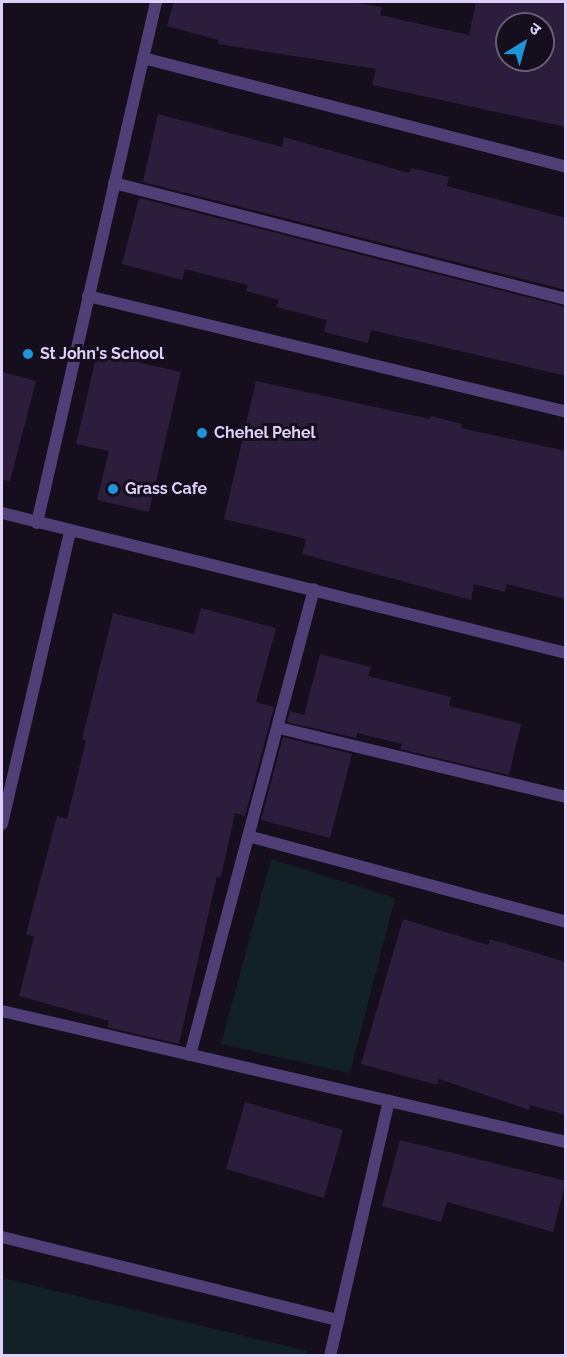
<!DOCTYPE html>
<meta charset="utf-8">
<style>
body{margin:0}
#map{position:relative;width:567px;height:1357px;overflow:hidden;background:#150e1d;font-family:Raleway,"Noto Sans Devanagari",sans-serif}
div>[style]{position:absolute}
.green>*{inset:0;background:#122126}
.building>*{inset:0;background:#2b1d3b}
.minor>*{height:12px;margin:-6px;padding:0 6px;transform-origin:6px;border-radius:6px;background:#4f3f76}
.dots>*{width:16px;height:16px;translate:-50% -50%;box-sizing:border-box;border:3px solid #150e1d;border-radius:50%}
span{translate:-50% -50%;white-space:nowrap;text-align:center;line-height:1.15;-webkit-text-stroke:6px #150e1d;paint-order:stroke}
.poi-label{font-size:16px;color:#dfd0f9;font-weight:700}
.left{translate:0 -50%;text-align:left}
.frame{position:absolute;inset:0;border:3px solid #dfd0f9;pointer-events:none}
.north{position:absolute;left:495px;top:12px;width:60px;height:60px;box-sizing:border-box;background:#150e1d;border:2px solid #665c75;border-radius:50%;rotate:37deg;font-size:16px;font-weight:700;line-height:24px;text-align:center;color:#dfd0f9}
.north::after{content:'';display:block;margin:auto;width:21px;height:27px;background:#1d95d8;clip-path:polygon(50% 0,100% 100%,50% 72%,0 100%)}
</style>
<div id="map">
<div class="green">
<div style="clip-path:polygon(271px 859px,395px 898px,350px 1073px,221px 1044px)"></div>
<div style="clip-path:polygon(2px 1278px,307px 1351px,306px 1355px,2px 1355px)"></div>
</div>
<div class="building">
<div style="clip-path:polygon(evenodd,174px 2px,351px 2px,382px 7px,380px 15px,469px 35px,476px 2px,566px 2px,566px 127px,372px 85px,376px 69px,218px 44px,218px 40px,167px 26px,174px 2px,507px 24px,543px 24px,543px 60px,507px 60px,507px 24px)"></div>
<div style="clip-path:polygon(158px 114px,282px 147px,284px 137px,409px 173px,411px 168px,449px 177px,447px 186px,566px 218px,566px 290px,143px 182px)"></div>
<div style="clip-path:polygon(139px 198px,566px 307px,566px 376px,371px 330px,368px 343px,324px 332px,327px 320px,276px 307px,279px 300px,246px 291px,248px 285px,185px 269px,182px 280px,122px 264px)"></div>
<div style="clip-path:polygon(97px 353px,181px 372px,149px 512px,97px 500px,109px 451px,76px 444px)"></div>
<div style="clip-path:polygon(2px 372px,36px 381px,10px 481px,2px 480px)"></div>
<div style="clip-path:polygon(256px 381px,430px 419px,431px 416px,462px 424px,461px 428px,566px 451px,566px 599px,507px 584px,505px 592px,474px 584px,471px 600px,302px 554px,306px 539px,224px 519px)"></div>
<div style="clip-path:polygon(201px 608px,276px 628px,256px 702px,274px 707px,245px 816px,235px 813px,221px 877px,217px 876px,179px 1044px,107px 1027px,109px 1021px,19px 996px,34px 937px,26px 934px,57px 816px,67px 819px,86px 740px,82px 739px,113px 613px,194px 634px)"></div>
<div style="clip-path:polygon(320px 654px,371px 667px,368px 676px,451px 697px,449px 706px,521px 724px,509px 775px,400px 749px,402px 744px,357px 733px,356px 738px,287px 722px,290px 711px,304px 715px)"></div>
<div style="clip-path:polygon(283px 737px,352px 754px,330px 838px,261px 820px)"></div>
<div style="clip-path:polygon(403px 919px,488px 945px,490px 939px,566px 962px,566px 1115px,530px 1105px,529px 1110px,439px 1079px,437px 1085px,361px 1064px)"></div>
<div style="clip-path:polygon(245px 1102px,343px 1130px,324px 1198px,226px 1169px)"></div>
<div style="clip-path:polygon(400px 1140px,566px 1181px,553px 1232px,447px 1202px,441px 1222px,382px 1206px)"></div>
</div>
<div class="minor">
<div style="left:143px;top:58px;width:437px;rotate:14.4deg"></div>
<div style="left:114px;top:183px;width:467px;rotate:14.4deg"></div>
<div style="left:88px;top:296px;width:492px;rotate:13.6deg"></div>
<div style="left:2px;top:513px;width:581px;rotate:13.94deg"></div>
<div style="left:37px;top:523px;width:534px;rotate:-77.13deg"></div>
<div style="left:279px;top:728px;width:295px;rotate:13.5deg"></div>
<div style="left:2px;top:824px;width:301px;rotate:-76.9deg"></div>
<div style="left:248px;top:836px;width:329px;rotate:15.1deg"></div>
<div style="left:2px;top:1011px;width:579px;rotate:13.08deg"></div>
<div style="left:190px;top:1055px;width:482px;rotate:-75.1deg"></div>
<div style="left:2px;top:1237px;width:346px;rotate:13.9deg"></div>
<div style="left:330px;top:1356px;width:262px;rotate:-77deg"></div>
</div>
<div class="dots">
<div style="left:28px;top:354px;background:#1d95d8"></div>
<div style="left:202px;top:433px;background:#1d95d8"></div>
<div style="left:113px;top:489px;background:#1d95d8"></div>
</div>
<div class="poi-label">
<span class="left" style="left:40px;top:354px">St John's School</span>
<span class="left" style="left:214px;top:433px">Chehel Pehel</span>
<span class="left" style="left:125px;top:489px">Grass Cafe</span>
</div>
<div class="frame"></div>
<div class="north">उ</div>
</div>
